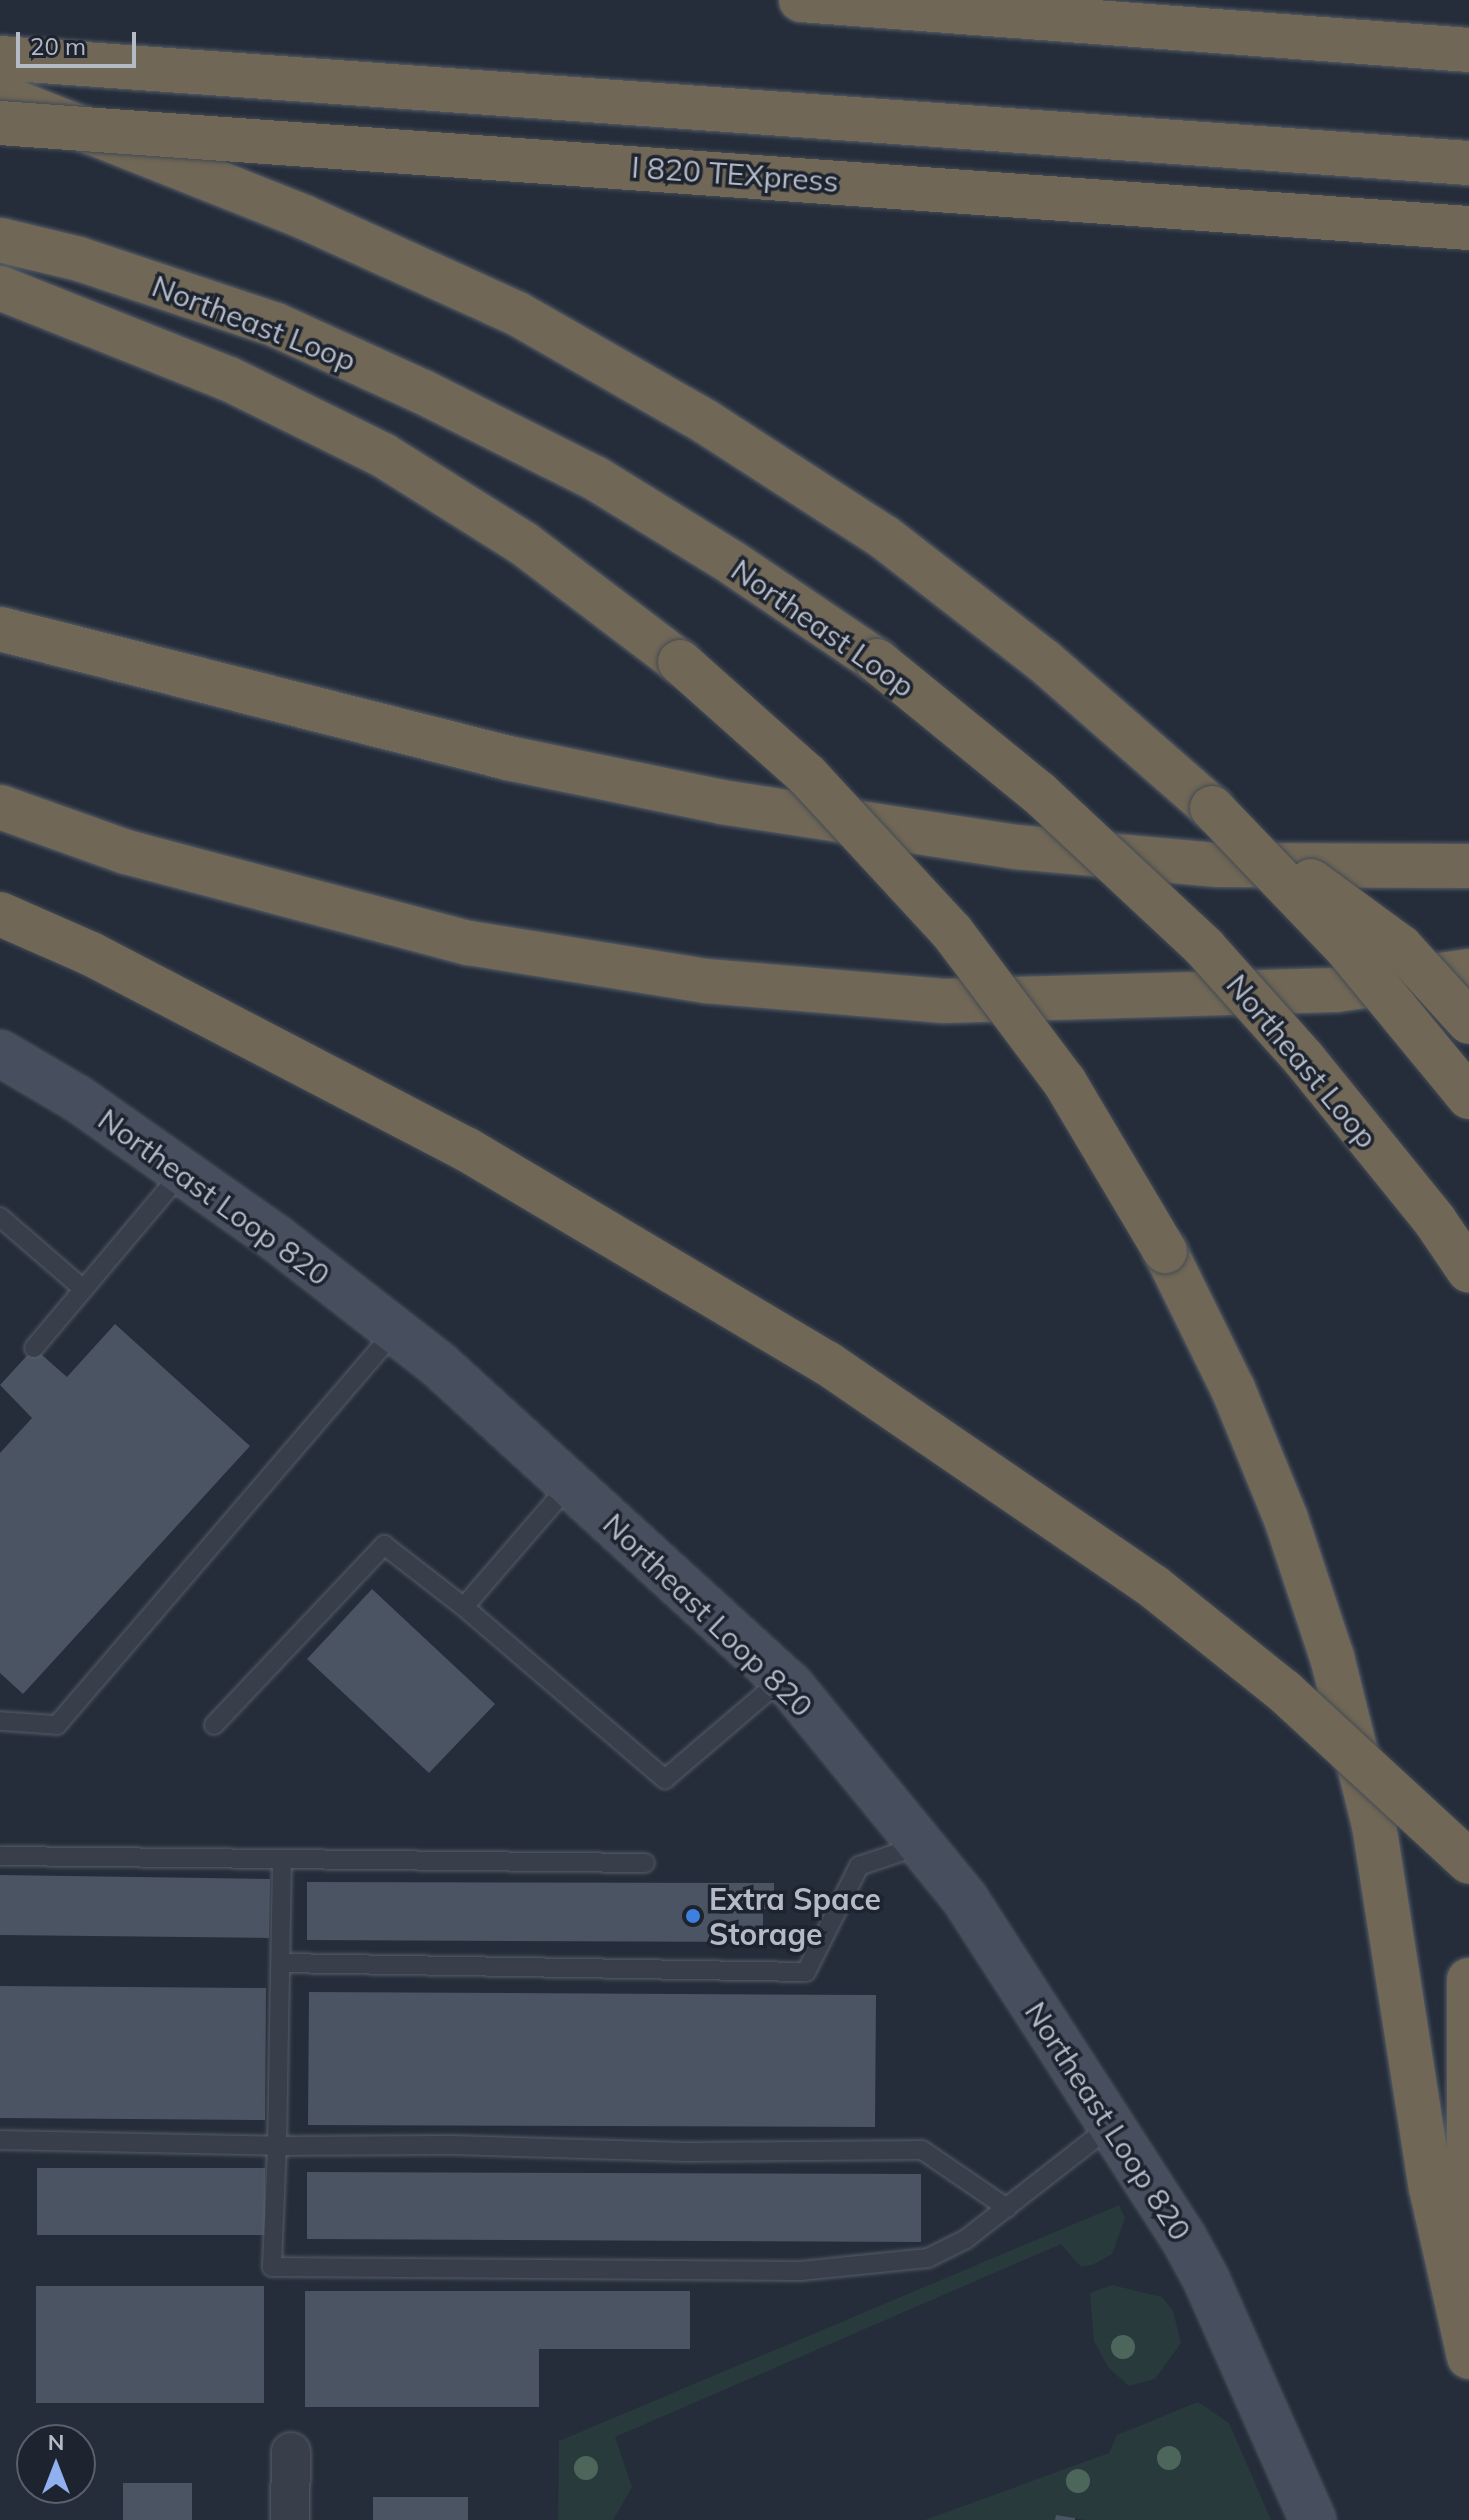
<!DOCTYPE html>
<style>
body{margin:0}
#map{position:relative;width:1469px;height:2520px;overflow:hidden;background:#252d3a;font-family:Mulish,sans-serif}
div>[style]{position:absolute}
.green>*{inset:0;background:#283a3c}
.building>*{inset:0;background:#4b5463}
.roads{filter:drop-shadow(0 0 2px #565d68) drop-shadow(0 0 2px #565d68)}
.service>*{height:18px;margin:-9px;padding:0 9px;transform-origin:9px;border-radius:9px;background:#383f4a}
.minor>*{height:38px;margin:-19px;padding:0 19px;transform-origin:19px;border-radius:19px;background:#383f4a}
.secondary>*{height:44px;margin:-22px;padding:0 22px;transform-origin:22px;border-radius:22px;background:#474e5d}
.motorway>*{height:44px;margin:-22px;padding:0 22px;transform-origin:22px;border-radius:22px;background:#706756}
.bridges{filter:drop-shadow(0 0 2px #434a55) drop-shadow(0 0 2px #434a55)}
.motorway-bridge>*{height:44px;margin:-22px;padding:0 22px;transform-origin:22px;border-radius:22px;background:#706756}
.trees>*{width:24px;height:24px;margin:-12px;border-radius:50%;background:#4d665c}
.dots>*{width:22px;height:22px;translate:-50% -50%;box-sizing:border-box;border:4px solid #1d242f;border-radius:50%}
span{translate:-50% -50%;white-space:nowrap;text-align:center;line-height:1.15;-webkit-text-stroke:7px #1d242f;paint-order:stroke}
.street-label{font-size:30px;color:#b4bac6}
.poi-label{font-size:30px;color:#b4bac6;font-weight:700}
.left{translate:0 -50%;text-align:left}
.north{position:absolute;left:16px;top:2424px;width:80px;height:80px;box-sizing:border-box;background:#1d242f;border:2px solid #59606b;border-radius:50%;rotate:0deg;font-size:22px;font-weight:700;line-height:32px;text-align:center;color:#b4bac6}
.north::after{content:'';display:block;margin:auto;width:28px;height:36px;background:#90b0ef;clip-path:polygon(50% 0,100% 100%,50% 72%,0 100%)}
.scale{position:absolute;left:16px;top:32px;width:120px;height:36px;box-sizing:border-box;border:4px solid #b4bac6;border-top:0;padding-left:10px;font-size:24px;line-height:28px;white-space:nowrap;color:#b4bac6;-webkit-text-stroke:6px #1d242f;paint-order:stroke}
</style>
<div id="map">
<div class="green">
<div style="clip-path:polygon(1119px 2205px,1125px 2218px,1112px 2254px,1092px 2265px,1081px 2267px,1061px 2244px,615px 2437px,632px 2487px,613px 2520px,558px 2520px,559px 2441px)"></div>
<div style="clip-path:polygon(1112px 2285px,1162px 2297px,1173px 2311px,1181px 2343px,1155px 2379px,1129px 2386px,1108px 2367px,1094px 2341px,1090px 2293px)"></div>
<div style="clip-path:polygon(1198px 2402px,1229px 2423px,1271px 2520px,1085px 2520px,1057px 2515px,1055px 2520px,925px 2520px,1109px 2453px,1117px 2435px)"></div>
</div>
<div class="building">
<div style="clip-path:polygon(115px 1324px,250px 1446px,23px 1694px,0 1673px,0 1453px,32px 1418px,0 1385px,34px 1348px,67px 1377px)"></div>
<div style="clip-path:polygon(372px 1589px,495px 1704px,429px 1773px,307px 1659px)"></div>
<div style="clip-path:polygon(0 1875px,270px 1879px,269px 1938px,0 1935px)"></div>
<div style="clip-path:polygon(307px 1882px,774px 1883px,774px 1909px,763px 1909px,763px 1942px,307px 1940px)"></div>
<div style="clip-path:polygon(0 1986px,266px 1988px,265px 2120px,0 2118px)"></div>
<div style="clip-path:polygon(309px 1992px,876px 1995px,875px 2127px,308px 2125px)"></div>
<div style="clip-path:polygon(37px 2168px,265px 2168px,265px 2235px,37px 2235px)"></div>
<div style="clip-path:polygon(307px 2172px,921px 2174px,921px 2242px,307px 2239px)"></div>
<div style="clip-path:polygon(36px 2286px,264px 2286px,264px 2403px,36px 2403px)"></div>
<div style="clip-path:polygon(305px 2291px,690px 2291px,690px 2349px,539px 2349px,539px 2407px,305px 2407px)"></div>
<div style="clip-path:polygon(123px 2483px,192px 2483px,192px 2520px,123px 2520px)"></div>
<div style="clip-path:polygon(373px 2497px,468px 2497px,468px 2520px,373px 2520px)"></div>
<div style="clip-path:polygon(1056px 2515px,1075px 2518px,1075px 2520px,1055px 2520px)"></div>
</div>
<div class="roads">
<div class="service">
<div style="left:0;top:1217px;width:110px;rotate:40.9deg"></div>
<div style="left:34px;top:1348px;width:230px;rotate:-49.9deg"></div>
<div style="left:570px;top:1484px;width:162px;rotate:130.8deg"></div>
<div style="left:464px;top:1607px;width:265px;rotate:40.6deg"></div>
<div style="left:665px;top:1779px;width:154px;rotate:-40.5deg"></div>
<div style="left:0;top:1721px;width:57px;rotate:4deg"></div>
<div style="left:57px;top:1725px;width:519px;rotate:-49.37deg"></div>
<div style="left:214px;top:1725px;width:248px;rotate:-46.6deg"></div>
<div style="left:384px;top:1545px;width:101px;rotate:37.8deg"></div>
<div style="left:0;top:1856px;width:645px;rotate:0.62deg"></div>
<div style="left:282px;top:1859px;width:287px;rotate:91deg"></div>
<div style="left:277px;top:2146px;width:175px;rotate:-0.3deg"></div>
<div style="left:452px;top:2145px;width:234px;rotate:1.7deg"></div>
<div style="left:686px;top:2152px;width:236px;rotate:-0.5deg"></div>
<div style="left:922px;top:2150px;width:103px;rotate:34.3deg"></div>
<div style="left:281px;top:1963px;width:525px;rotate:0.98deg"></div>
<div style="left:806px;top:1972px;width:119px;rotate:-63.4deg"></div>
<div style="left:859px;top:1866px;width:65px;rotate:-18.7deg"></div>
<div style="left:0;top:2140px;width:277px;rotate:1.2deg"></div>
<div style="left:277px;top:2146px;width:121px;rotate:92.4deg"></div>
<div style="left:272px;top:2267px;width:528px;rotate:0.43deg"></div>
<div style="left:800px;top:2271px;width:129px;rotate:-5.8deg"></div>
<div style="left:928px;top:2258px;width:42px;rotate:-26.6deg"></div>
<div style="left:966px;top:2239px;width:185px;rotate:-38deg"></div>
</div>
<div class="minor">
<div style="left:290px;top:2520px;width:68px;rotate:-89.2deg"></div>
</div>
<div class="secondary">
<div style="left:0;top:1053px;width:91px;rotate:30.5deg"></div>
<div style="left:78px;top:1099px;width:242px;rotate:35.1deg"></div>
<div style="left:276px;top:1238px;width:205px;rotate:37.9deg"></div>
<div style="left:438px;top:1364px;width:476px;rotate:42.4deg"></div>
<div style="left:790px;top:1685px;width:276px;rotate:50.7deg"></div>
<div style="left:965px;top:1899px;width:402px;rotate:57.2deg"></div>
<div style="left:1183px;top:2237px;width:48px;rotate:61.3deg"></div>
<div style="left:1206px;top:2279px;width:264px;rotate:66.1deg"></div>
</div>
<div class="motorway">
<div style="left:801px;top:0;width:670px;rotate:4.28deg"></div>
<div style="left:0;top:58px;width:1473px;rotate:4.09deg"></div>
<div style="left:0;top:96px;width:327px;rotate:21.7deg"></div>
<div style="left:304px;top:217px;width:233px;rotate:24.4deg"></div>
<div style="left:516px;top:313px;width:219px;rotate:29.8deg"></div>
<div style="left:706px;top:422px;width:212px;rotate:32.9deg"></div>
<div style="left:884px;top:537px;width:202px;rotate:37.8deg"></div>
<div style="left:1044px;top:661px;width:223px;rotate:41.2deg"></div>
<div style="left:0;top:240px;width:81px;rotate:13.5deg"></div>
<div style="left:79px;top:259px;width:208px;rotate:18.5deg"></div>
<div style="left:276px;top:325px;width:159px;rotate:24.5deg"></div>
<div style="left:421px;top:391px;width:195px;rotate:26.6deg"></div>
<div style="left:595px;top:478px;width:163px;rotate:31.7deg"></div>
<div style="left:734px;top:564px;width:173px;rotate:34.1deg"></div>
<div style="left:0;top:288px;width:246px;rotate:21.7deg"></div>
<div style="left:229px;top:379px;width:172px;rotate:26.3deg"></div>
<div style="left:383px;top:455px;width:165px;rotate:32.2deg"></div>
<div style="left:523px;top:543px;width:197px;rotate:37.2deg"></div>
<div style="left:0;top:629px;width:524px;rotate:14.25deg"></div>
<div style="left:508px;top:758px;width:218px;rotate:11.6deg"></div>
<div style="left:722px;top:802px;width:297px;rotate:8.7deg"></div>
<div style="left:1016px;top:847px;width:203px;rotate:5.1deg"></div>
<div style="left:1218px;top:865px;width:251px;rotate:0.2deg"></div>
<div style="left:0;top:807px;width:134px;rotate:19.7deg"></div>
<div style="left:126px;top:852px;width:355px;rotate:14.9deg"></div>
<div style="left:469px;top:943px;width:240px;rotate:9.1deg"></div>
<div style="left:706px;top:981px;width:239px;rotate:4.8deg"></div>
<div style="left:944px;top:1001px;width:392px;rotate:-1.6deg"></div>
<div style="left:1336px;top:990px;width:134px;rotate:-8.1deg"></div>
<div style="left:1165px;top:1251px;width:154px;rotate:63.8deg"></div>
<div style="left:1233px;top:1389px;width:140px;rotate:67.8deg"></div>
<div style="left:1286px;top:1519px;width:145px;rotate:71.6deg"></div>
<div style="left:1332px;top:1657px;width:173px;rotate:76deg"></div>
<div style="left:1374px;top:1825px;width:367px;rotate:81.1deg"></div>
<div style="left:1431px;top:2188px;width:173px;rotate:77.3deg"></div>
<div style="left:1469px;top:2273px;width:293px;rotate:-90deg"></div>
</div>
</div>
<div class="bridges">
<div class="motorway-bridge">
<div style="left:0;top:123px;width:1473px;rotate:4.09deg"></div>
<div style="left:877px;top:661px;width:209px;rotate:39.2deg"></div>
<div style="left:1039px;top:793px;width:226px;rotate:43deg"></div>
<div style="left:1204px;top:947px;width:150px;rotate:48.2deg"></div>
<div style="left:1304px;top:1059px;width:208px;rotate:51deg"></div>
<div style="left:1435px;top:1221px;width:60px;rotate:55.8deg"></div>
<div style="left:680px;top:662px;width:170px;rotate:41.7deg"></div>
<div style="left:807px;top:775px;width:214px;rotate:47.3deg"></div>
<div style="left:952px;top:932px;width:186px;rotate:53.1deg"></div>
<div style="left:1064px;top:1081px;width:198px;rotate:59.3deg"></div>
<div style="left:1212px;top:808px;width:195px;rotate:46.2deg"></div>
<div style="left:1347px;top:949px;width:192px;rotate:50.5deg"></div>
<div style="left:1311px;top:881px;width:112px;rotate:36.3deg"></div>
<div style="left:1401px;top:947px;width:101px;rotate:47.8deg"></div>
<div style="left:0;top:914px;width:99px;rotate:23.7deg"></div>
<div style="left:91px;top:954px;width:423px;rotate:27.5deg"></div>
<div style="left:466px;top:1149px;width:420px;rotate:30.7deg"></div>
<div style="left:827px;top:1363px;width:396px;rotate:34.4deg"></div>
<div style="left:1154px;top:1587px;width:166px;rotate:38.7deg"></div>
<div style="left:1284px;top:1691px;width:252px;rotate:42.7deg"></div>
</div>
</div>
<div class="trees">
<div style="left:1123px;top:2347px"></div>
<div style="left:1169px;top:2458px"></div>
<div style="left:586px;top:2468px"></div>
<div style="left:1078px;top:2481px"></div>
</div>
<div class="dots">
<div style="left:693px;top:1916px;background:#3f7fe0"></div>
</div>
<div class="street-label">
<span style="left:735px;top:174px;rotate:4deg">I 820 TEXpress</span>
<span style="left:254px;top:323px;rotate:21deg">Northeast Loop</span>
<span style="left:823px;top:628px;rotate:35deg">Northeast Loop</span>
<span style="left:1302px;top:1061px;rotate:50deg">Northeast Loop</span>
<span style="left:214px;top:1197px;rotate:36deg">Northeast Loop 820</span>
<span style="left:708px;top:1615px;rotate:44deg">Northeast Loop 820</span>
<span style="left:1108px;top:2121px;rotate:57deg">Northeast Loop 820</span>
</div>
<div class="poi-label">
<span class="left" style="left:709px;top:1916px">Extra Space<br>Storage</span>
</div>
<div class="north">N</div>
<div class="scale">20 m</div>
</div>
